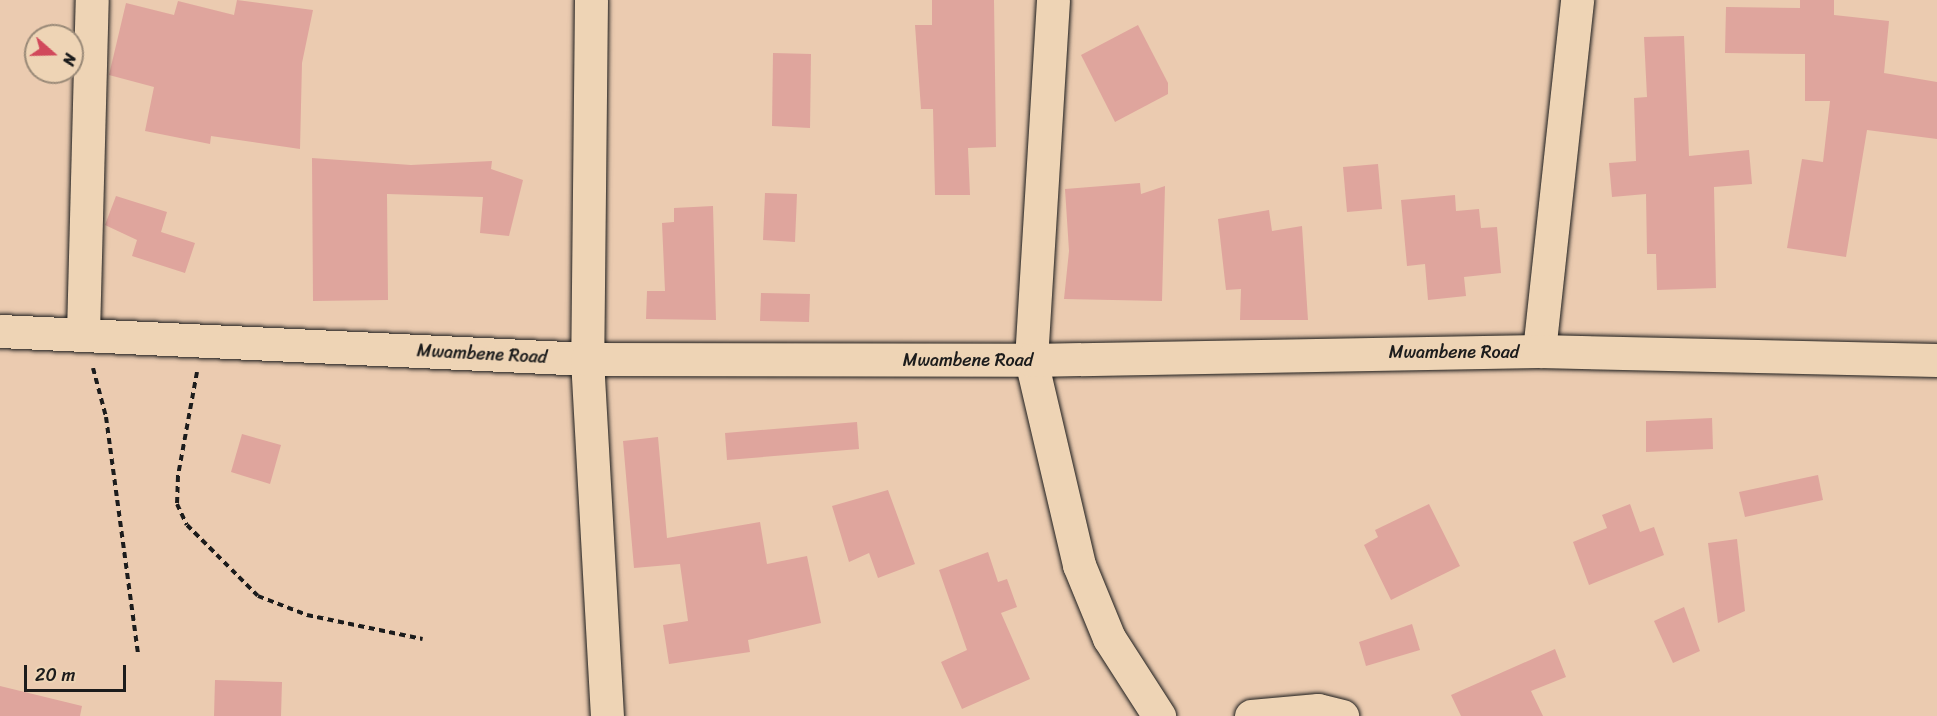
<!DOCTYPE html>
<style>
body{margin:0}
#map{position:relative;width:1937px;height:716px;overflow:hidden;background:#ebcbb0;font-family:Sriracha,sans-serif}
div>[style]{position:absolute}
.building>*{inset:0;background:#dfa59d}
.path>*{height:4px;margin-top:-2px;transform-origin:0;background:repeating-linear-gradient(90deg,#1c1c1c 0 6px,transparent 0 10.5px)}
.roads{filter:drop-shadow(0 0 2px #1c1c1c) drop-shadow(0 0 2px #1c1c1c)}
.street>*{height:33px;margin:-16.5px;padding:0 16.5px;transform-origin:16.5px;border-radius:16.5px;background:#eed4b5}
.secondary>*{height:33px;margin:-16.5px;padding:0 16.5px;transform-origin:16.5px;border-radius:16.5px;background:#eed4b5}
span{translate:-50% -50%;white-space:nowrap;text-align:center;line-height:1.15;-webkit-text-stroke:4.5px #eed4b5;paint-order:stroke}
.street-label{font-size:18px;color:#1c1c1c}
.north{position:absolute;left:24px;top:24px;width:60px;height:60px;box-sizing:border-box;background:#eed4b5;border:2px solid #9a8a78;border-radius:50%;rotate:110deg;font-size:16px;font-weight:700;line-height:24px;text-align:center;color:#1c1c1c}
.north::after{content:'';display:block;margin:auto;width:21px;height:27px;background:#d1495b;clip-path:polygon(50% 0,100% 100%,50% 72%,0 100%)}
.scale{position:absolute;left:24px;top:665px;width:102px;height:27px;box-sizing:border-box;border:3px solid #1c1c1c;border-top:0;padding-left:8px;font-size:18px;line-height:21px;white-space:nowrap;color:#1c1c1c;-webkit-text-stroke:4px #eed4b5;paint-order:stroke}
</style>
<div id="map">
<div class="building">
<div style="clip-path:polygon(237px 0,313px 10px,302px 63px,300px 149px,211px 136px,210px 144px,145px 131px,154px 87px,109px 75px,126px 3px,174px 15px,178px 1px,234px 15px)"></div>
<div style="clip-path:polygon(932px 0,994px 0,996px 147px,968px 148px,970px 195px,935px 195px,933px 109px,921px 109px,915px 25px,932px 25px)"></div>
<div style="clip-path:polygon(1800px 0,1834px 0,1834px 15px,1889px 21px,1884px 73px,1937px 82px,1937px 139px,1867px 130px,1846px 257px,1787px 248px,1802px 159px,1823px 162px,1830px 101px,1805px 101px,1805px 54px,1725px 53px,1726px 7px,1800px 8px)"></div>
<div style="clip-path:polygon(1138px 25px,1168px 83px,1168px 94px,1115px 122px,1081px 55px)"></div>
<div style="clip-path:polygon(1684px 36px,1689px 156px,1749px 150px,1752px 184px,1714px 187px,1716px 288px,1657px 290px,1656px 254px,1647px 254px,1646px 194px,1612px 197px,1609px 163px,1636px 161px,1634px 98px,1647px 97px,1644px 37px)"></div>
<div style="clip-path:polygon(773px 53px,811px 54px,810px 128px,772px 126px)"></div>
<div style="clip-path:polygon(312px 158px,411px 165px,492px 161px,491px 169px,523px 180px,509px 236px,480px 233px,483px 197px,387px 194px,388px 300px,313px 301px)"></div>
<div style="clip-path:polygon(1378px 164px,1382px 209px,1347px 212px,1343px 167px)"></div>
<div style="clip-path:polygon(1140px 183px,1141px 194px,1165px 186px,1162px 301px,1064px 299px,1069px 251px,1065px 189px)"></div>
<div style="clip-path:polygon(765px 193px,797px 194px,795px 242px,763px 240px)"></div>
<div style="clip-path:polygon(1455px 195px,1456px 211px,1479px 209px,1481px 228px,1497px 227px,1501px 273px,1464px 277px,1466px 296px,1428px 300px,1425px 264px,1407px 266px,1401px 200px)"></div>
<div style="clip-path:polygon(116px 196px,167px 212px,161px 232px,195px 243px,185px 273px,132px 256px,137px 240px,105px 225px)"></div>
<div style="clip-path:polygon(713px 206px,716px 320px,646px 319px,647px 291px,665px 291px,662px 223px,674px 222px,674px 208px)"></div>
<div style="clip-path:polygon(1269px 210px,1272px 231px,1302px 226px,1308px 320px,1240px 320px,1241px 289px,1226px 290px,1218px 219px)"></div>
<div style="clip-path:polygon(761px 293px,810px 294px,809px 322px,760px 321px)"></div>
<div style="clip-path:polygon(1712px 418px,1713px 449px,1646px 452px,1646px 421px)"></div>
<div style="clip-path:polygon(857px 422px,859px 449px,727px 460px,725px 433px)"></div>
<div style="clip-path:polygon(242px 434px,281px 445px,270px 484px,231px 472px)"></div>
<div style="clip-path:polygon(658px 437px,667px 538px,760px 522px,767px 564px,807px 556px,821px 623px,748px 640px,750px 652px,669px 664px,663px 625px,688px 621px,680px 564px,634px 568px,623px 441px)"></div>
<div style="clip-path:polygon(1818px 475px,1823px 500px,1745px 517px,1739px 492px)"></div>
<div style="clip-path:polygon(888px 490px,915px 564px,878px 578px,869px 553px,849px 562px,832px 506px)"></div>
<div style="clip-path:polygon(1429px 504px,1460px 566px,1391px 600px,1364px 545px,1378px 537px,1375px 530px)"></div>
<div style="clip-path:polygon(1630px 504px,1640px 532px,1654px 527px,1664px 555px,1589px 585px,1573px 542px,1607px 528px,1602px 515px)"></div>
<div style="clip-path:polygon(1737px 539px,1745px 611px,1718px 623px,1708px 543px)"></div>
<div style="clip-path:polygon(988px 552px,998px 582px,1007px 579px,1017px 607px,1001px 613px,1030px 679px,962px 709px,941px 662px,967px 650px,939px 570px)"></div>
<div style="clip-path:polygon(1684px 607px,1700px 651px,1673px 663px,1654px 621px)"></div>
<div style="clip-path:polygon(1412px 624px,1420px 650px,1366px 666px,1359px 642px)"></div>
<div style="clip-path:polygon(1555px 649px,1566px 677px,1531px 691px,1543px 716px,1461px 716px,1451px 695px)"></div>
<div style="clip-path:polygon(215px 680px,282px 682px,281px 716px,214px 716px)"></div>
<div style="clip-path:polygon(0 686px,82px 706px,80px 716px,0 716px)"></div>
</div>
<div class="path">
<div style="left:93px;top:368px;width:51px;rotate:75.1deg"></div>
<div style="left:106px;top:417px;width:238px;rotate:82.3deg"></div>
<div style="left:197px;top:372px;width:106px;rotate:100.4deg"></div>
<div style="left:178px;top:476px;width:28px;rotate:92deg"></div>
<div style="left:177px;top:504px;width:23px;rotate:65deg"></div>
<div style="left:187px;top:525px;width:100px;rotate:45deg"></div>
<div style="left:258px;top:596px;width:53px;rotate:21.2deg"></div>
<div style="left:307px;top:615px;width:118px;rotate:11.7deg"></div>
</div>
<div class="roads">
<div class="street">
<div style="left:591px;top:0;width:359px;rotate:90.6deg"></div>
<div style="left:587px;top:359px;width:358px;rotate:86.8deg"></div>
<div style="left:1053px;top:0;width:361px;rotate:93.5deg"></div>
<div style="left:1031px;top:360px;width:211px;rotate:76.8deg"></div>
<div style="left:1079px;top:565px;width:79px;rotate:67.7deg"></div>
<div style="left:1109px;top:638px;width:93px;rotate:57.3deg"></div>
<div style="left:83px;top:333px;width:333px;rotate:-88.5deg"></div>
<div style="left:1539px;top:351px;width:353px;rotate:-83.8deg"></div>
<div style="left:1251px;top:716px;width:67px;rotate:-5.1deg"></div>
<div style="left:1318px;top:710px;width:25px;rotate:14deg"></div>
</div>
<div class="secondary">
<div style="left:0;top:331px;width:588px;rotate:2.73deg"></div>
<div style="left:587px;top:359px;width:444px;rotate:0.1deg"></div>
<div style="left:1031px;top:360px;width:508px;rotate:-1.01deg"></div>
<div style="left:1539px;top:351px;width:398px;rotate:1.3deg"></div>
</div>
</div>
<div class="street-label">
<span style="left:1454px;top:352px">Mwambene Road</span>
<span style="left:482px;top:354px;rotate:3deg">Mwambene Road</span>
<span style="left:968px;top:360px">Mwambene Road</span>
</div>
<div class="north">N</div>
<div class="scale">20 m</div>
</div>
